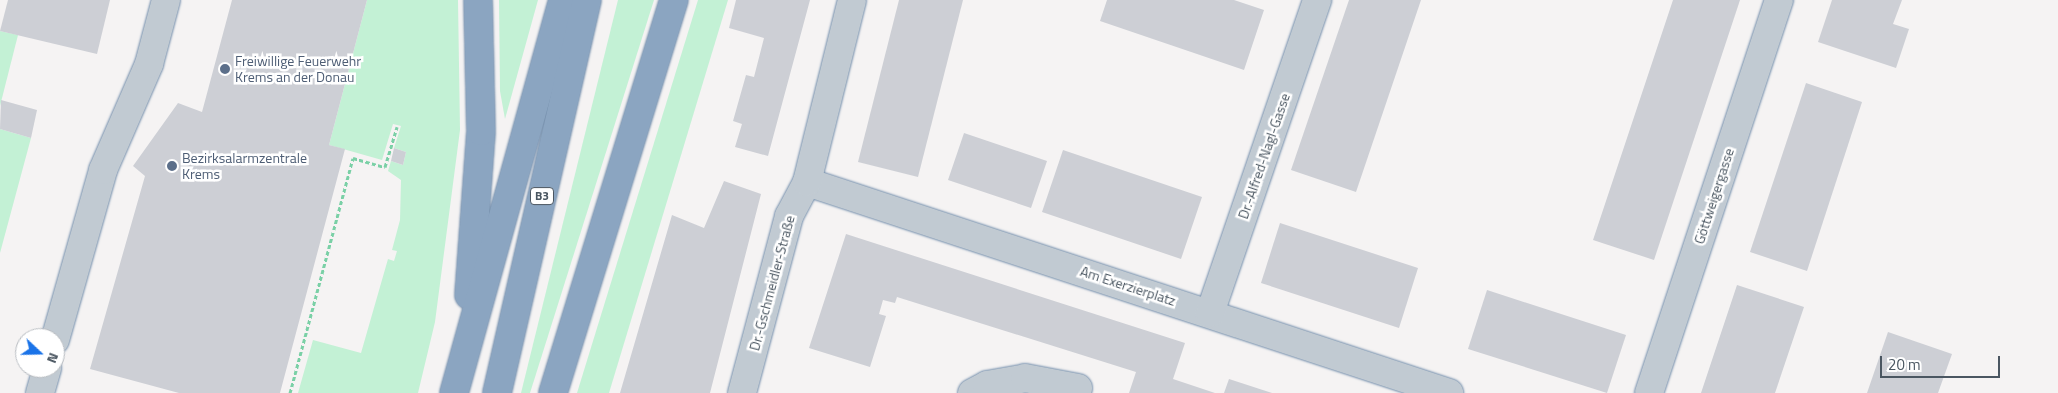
<!DOCTYPE html>
<meta charset="utf-8">
<style>
body{margin:0}
#map{position:relative;width:2058px;height:393px;overflow:hidden;background:#f5f3f3;font-family:"Titillium Web",sans-serif}
div>[style]{position:absolute}
.green>*{inset:0;background:#c3f1d5}
.building>*{inset:0;background:#cdcfd5}
.path>*{height:3px;margin-top:-1.5px;transform-origin:0;background:repeating-linear-gradient(90deg,#7ad0a6 0 4px,transparent 0 6.5px)}
.roads{filter:drop-shadow(0 0 1px #7690ad) drop-shadow(0 0 1px #7690ad)}
.minor>*{height:28px;margin:-14px;padding:0 14px;transform-origin:14px;border-radius:14px;background:#c1cad2}
.highway>*{height:28px;margin:-14px;padding:0 14px;transform-origin:14px;border-radius:14px;background:#8ba5c1}
.dots>*{width:14px;height:14px;translate:-50% -50%;box-sizing:border-box;border:2px solid #fff;border-radius:50%}
span{translate:-50% -50%;white-space:nowrap;text-align:center;line-height:1.15;-webkit-text-stroke:5px #fff;paint-order:stroke}
.shield-label span{padding:1px 4px;background:#fff;border:1px solid;border-radius:4px;-webkit-text-stroke-width:0}
.shield-label{font-size:12px;color:#4a5661;font-weight:700}
.service-label{font-size:14px;color:#4e5e75}
.left{translate:0 -50%;text-align:left}
.street-label{font-size:14px;color:#4a5661}
.north{position:absolute;left:15px;top:328px;width:50px;height:50px;box-sizing:border-box;background:#fff;border:1px solid #b7bbc0;border-radius:50%;rotate:111deg;font-size:14px;font-weight:700;line-height:20px;text-align:center;color:#4a5661}
.north::after{content:'';display:block;margin:auto;width:18px;height:22px;background:#1a73e8;clip-path:polygon(50% 0,100% 100%,50% 72%,0 100%)}
.scale{position:absolute;left:1880px;top:356px;width:120px;height:22px;box-sizing:border-box;border:2px solid #4a5661;border-top:0;padding-left:6px;font-size:15px;line-height:18px;white-space:nowrap;color:#4a5661;-webkit-text-stroke:4px #fff;paint-order:stroke}
</style>
<div id="map">
<div class="green">
<div style="clip-path:polygon(367px 0,458px 0,460px 130px,435px 322px,418px 393px,298px 393px,313px 340px,361px 353px,388px 259px,394px 261px,397px 251px,392px 250px,400px 220px,401px 180px,388px 171px,391px 161px,403px 165px,406px 152px,394px 148px,401px 126px,393px 124px,382px 160px,329px 145px)"></div>
<div style="clip-path:polygon(499px 0,538px 0,505px 119px,500px 91px)"></div>
<div style="clip-path:polygon(618px 0,654px 0,530px 393px,521px 393px)"></div>
<div style="clip-path:polygon(698px 0,728px 0,609px 393px,577px 393px)"></div>
<div style="clip-path:polygon(0 31px,18px 35px,0 106px)"></div>
<div style="clip-path:polygon(0 129px,31px 138px,0 253px)"></div>
</div>
<div class="building">
<div style="clip-path:polygon(8px 0,110px 0,97px 54px,0 31px)"></div>
<div style="clip-path:polygon(232px 0,367px 0,329px 145px,345px 149px,280px 393px,179px 393px,90px 369px,145px 176px,133px 166px,178px 103px,202px 112px)"></div>
<div style="clip-path:polygon(736px 0,810px 0,768px 156px,735px 147px,742px 124px,733px 121px,746px 75px,754px 77px,764px 38px,729px 28px)"></div>
<div style="clip-path:polygon(899px 0,963px 0,918px 177px,858px 162px)"></div>
<div style="clip-path:polygon(1107px 0,1234px 0,1264px 10px,1244px 70px,1100px 21px)"></div>
<div style="clip-path:polygon(1349px 0,1421px 0,1356px 192px,1291px 170px)"></div>
<div style="clip-path:polygon(1673px 0,1740px 0,1654px 260px,1593px 240px)"></div>
<div style="clip-path:polygon(1832px 0,1902px 0,1893px 24px,1909px 29px,1896px 68px,1818px 42px)"></div>
<div style="clip-path:polygon(1806px 83px,1862px 102px,1807px 271px,1750px 252px)"></div>
<div style="clip-path:polygon(1px 100px,37px 110px,31px 138px,0 129px)"></div>
<div style="clip-path:polygon(964px 133px,1047px 161px,1031px 208px,948px 180px)"></div>
<div style="clip-path:polygon(394px 148px,406px 152px,403px 165px,391px 161px)"></div>
<div style="clip-path:polygon(1063px 150px,1202px 197px,1181px 259px,1042px 212px)"></div>
<div style="clip-path:polygon(724px 181px,761px 194px,710px 393px,620px 393px,672px 215px,704px 228px)"></div>
<div style="clip-path:polygon(1280px 223px,1418px 268px,1399px 328px,1261px 283px)"></div>
<div style="clip-path:polygon(846px 234px,1185px 343px,1173px 379px,1215px 393px,1129px 393px,1136px 372px,897px 297px,895px 303px,883px 300px,879px 314px,886px 316px,870px 367px,809px 348px)"></div>
<div style="clip-path:polygon(1737px 285px,1804px 307px,1775px 393px,1701px 393px)"></div>
<div style="clip-path:polygon(1487px 290px,1626px 335px,1607px 393px,1468px 349px)"></div>
<div style="clip-path:polygon(1888px 332px,1952px 354px,1938px 393px,1867px 393px)"></div>
<div style="clip-path:polygon(1229px 379px,1272px 393px,1224px 393px)"></div>
</div>
<div class="path">
<div style="left:290px;top:393px;width:243px;rotate:-75deg"></div>
<div style="left:353px;top:158px;width:33px;rotate:16deg"></div>
<div style="left:385px;top:167px;width:42px;rotate:-73.3deg"></div>
</div>
<div class="roads">
<div class="minor">
<div style="left:807px;top:182px;width:676px;rotate:18.19deg"></div>
<div style="left:1210px;top:313px;width:331px;rotate:-71.1deg"></div>
<div style="left:55px;top:340px;width:177px;rotate:-74.2deg"></div>
<div style="left:103px;top:170px;width:116px;rotate:-66.5deg"></div>
<div style="left:149px;top:64px;width:66px;rotate:-75.1deg"></div>
<div style="left:40px;top:393px;width:26px;rotate:-74deg"></div>
<div style="left:742px;top:393px;width:183px;rotate:-75.1deg"></div>
<div style="left:789px;top:216px;width:38px;rotate:-62deg"></div>
<div style="left:807px;top:182px;width:187px;rotate:-76.1deg"></div>
<div style="left:972px;top:393px;width:17px;rotate:-28deg"></div>
<div style="left:987px;top:385px;width:39px;rotate:-10deg"></div>
<div style="left:1025px;top:378px;width:54px;rotate:10.7deg"></div>
<div style="left:1649px;top:393px;width:414px;rotate:-71.7deg"></div>
</div>
<div class="highway">
<div style="left:469px;top:295px;width:164px;rotate:-85.8deg"></div>
<div style="left:481px;top:131px;width:131px;rotate:-91.3deg"></div>
<div style="left:454px;top:393px;width:408px;rotate:-74.5deg"></div>
<div style="left:497px;top:393px;width:403px;rotate:-77.1deg"></div>
<div style="left:553px;top:393px;width:411px;rotate:-72.9deg"></div>
</div>
</div>
<div class="dots">
<div style="left:225px;top:69px;background:#5c6f8a"></div>
<div style="left:172px;top:166px;background:#5c6f8a"></div>
</div>
<div class="shield-label">
<span style="left:542px;top:196px">B3</span>
</div>
<div class="service-label">
<span class="left" style="left:235px;top:69px">Freiwillige Feuerwehr<br>Krems an der Donau</span>
<span class="left" style="left:182px;top:166px">Bezirksalarmzentrale<br>Krems</span>
</div>
<div class="street-label">
<span style="left:1264px;top:156px;rotate:-71deg">Dr.-Alfred-Nagl-Gasse</span>
<span style="left:1714px;top:196px;rotate:-72deg">Göttweigergasse</span>
<span style="left:772px;top:283px;rotate:-75deg">Dr.-Gschmeidler-Straße</span>
<span style="left:1128px;top:286px;rotate:18deg">Am Exerzierplatz</span>
</div>
<div class="north">N</div>
<div class="scale">20 m</div>
</div>
